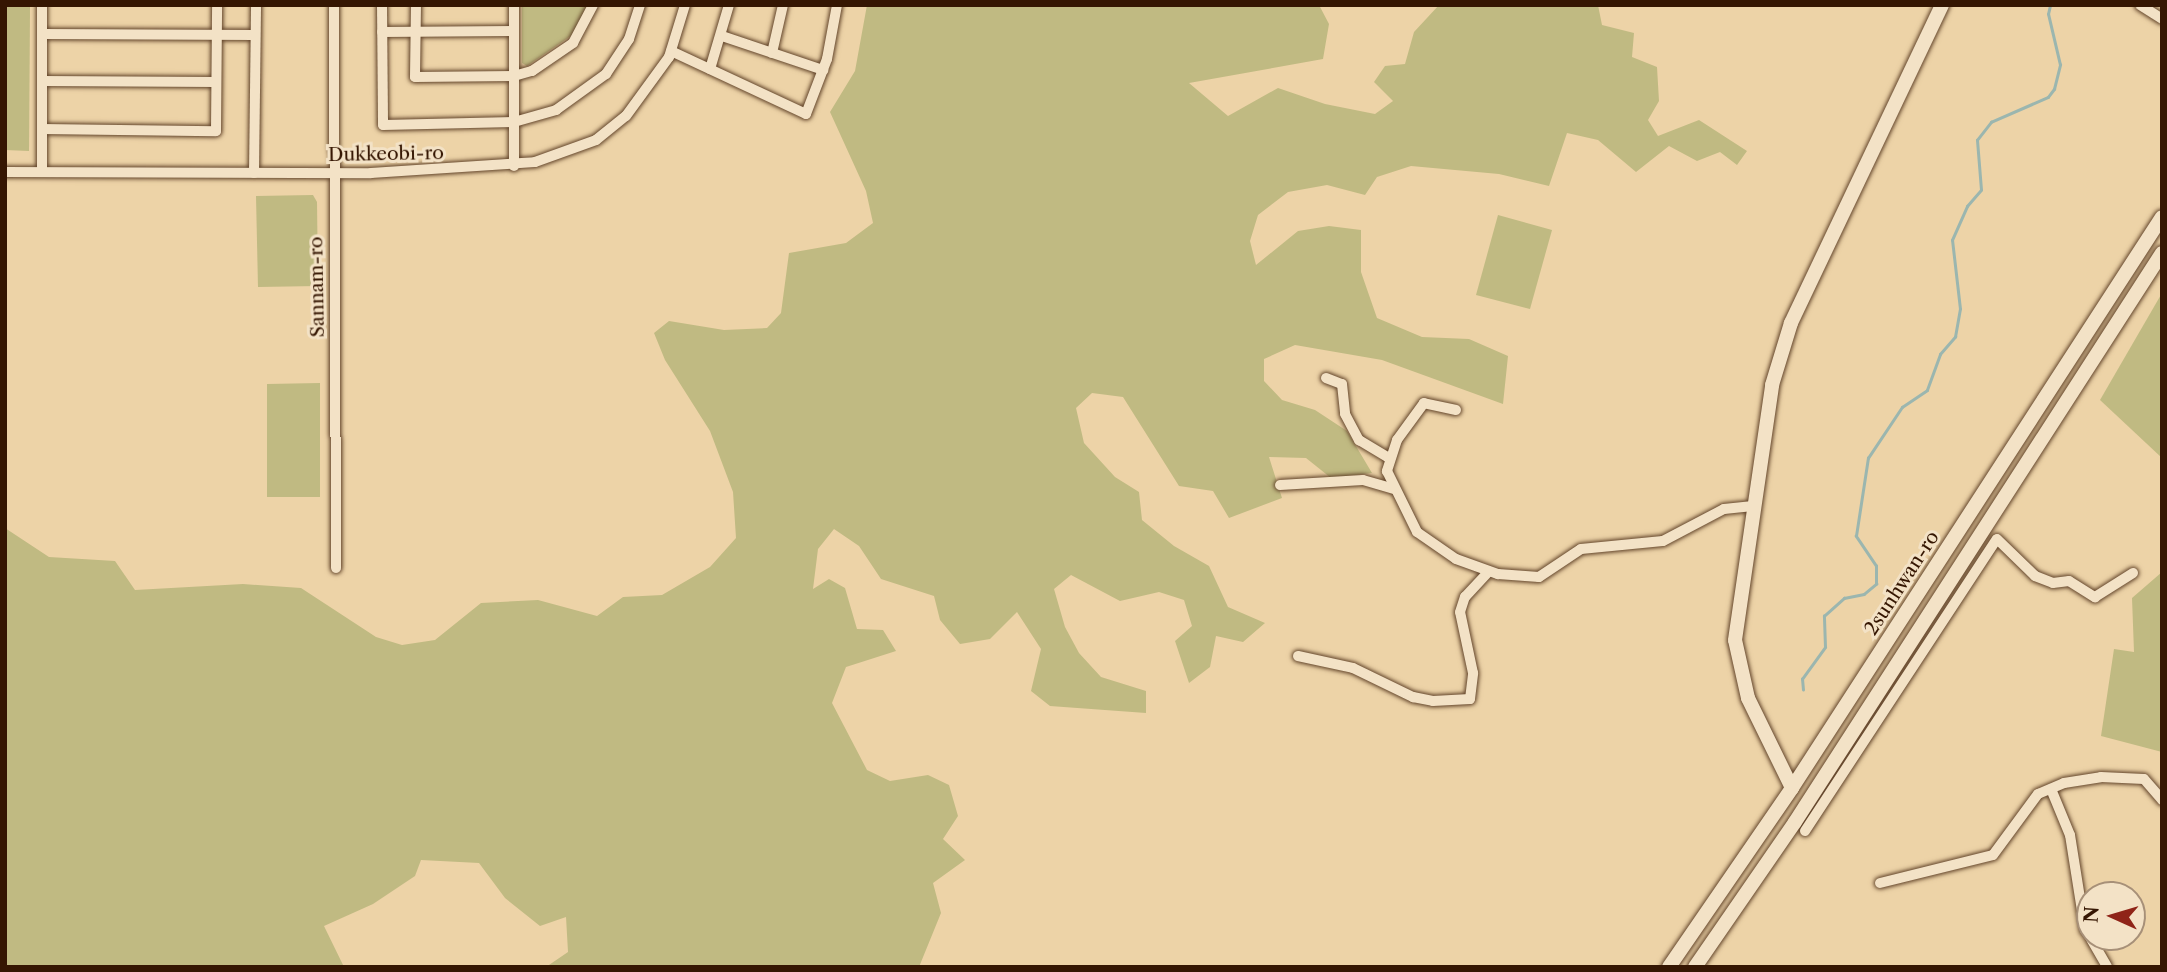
<!DOCTYPE html>
<style>
body{margin:0}
#map{position:relative;width:2167px;height:972px;overflow:hidden;background:#edd3a7;font-family:"Libre Caslon Text",serif}
div>[style]{position:absolute}
.green>*{inset:0;background:#c0ba82}
.stream>*{height:2.5px;margin:-1.25px;padding:0 1.25px;transform-origin:1.25px;border-radius:1.25px;background:#9bb6af}
.roads{filter:drop-shadow(0 0 2px #63452b) drop-shadow(0 0 2px #63452b)}
.street>*{height:10px;margin:-5px;padding:0 5px;transform-origin:5px;border-radius:5px;background:#f3e2c6}
.secondary>*{height:14px;margin:-7px;padding:0 7px;transform-origin:7px;border-radius:7px;background:#f3e2c6}
span{translate:-50% -50%;white-space:nowrap;text-align:center;line-height:1.15;-webkit-text-stroke:6px #f3e2c6;paint-order:stroke}
.street-label{font-size:19px;color:#351602}
.frame{position:absolute;inset:0;border:7px solid #351602;pointer-events:none}
.north{position:absolute;left:2076px;top:881px;width:70px;height:70px;box-sizing:border-box;background:#f3e2c6;border:2px solid #a79078;border-radius:50%;rotate:274deg;font-size:19px;font-weight:700;line-height:28px;text-align:center;color:#351602}
.north::after{content:'';display:block;margin:auto;width:24px;height:32px;background:#8f2418;clip-path:polygon(50% 0,100% 100%,50% 72%,0 100%)}
</style>
<div id="map">
<div class="green">
<div style="clip-path:polygon(5px 5px,30px 5px,29px 151px,5px 150px)"></div>
<div style="clip-path:polygon(522px 5px,588px 5px,572px 35px,527px 66px,522px 63px)"></div>
<div style="clip-path:polygon(867px 5px,1319px 5px,1329px 24px,1323px 59px,1189px 83px,1228px 116px,1278px 88px,1325px 104px,1375px 114px,1393px 101px,1374px 82px,1385px 66px,1405px 64px,1414px 32px,1439px 5px,1598px 5px,1602px 25px,1634px 33px,1632px 57px,1657px 67px,1659px 101px,1648px 120px,1658px 136px,1699px 120px,1747px 151px,1737px 165px,1720px 152px,1697px 161px,1669px 146px,1636px 172px,1598px 140px,1567px 133px,1549px 186px,1499px 174px,1411px 166px,1377px 177px,1365px 195px,1327px 185px,1288px 192px,1258px 215px,1250px 241px,1256px 265px,1298px 231px,1329px 226px,1361px 230px,1361px 272px,1377px 318px,1422px 337px,1469px 339px,1508px 356px,1503px 404px,1382px 360px,1295px 345px,1264px 359px,1264px 381px,1282px 400px,1315px 410px,1347px 431px,1372px 473px,1331px 478px,1306px 458px,1269px 457px,1282px 498px,1229px 518px,1213px 491px,1179px 486px,1123px 397px,1092px 393px,1076px 408px,1084px 443px,1115px 477px,1139px 492px,1142px 520px,1174px 546px,1209px 566px,1228px 607px,1265px 623px,1243px 642px,1216px 636px,1210px 667px,1189px 683px,1175px 641px,1192px 626px,1184px 600px,1159px 592px,1120px 601px,1071px 575px,1054px 589px,1065px 627px,1079px 653px,1101px 677px,1146px 691px,1146px 713px,1050px 706px,1031px 691px,1041px 649px,1017px 612px,990px 639px,960px 644px,940px 620px,934px 596px,881px 579px,859px 546px,834px 529px,818px 549px,813px 589px,829px 579px,845px 588px,857px 629px,883px 630px,896px 651px,846px 667px,832px 703px,867px 770px,890px 781px,928px 775px,949px 785px,958px 816px,943px 839px,965px 860px,933px 883px,941px 913px,919px 967px,546px 967px,568px 952px,566px 917px,540px 926px,505px 898px,479px 863px,421px 860px,415px 876px,373px 904px,324px 926px,344px 967px,5px 967px,5px 528px,49px 557px,115px 561px,135px 590px,243px 584px,301px 588px,376px 637px,402px 645px,435px 640px,481px 603px,538px 600px,597px 616px,623px 597px,662px 595px,710px 567px,736px 538px,733px 492px,710px 431px,665px 360px,654px 333px,669px 321px,724px 330px,767px 328px,781px 313px,789px 253px,846px 243px,873px 223px,866px 191px,830px 112px,855px 71px)"></div>
<div style="clip-path:polygon(313px 195px,317px 202px,318px 286px,258px 287px,256px 196px)"></div>
<div style="clip-path:polygon(1498px 215px,1552px 230px,1530px 309px,1476px 295px)"></div>
<div style="clip-path:polygon(2162px 293px,2162px 458px,2100px 400px)"></div>
<div style="clip-path:polygon(320px 383px,320px 497px,267px 497px,267px 384px)"></div>
<div style="clip-path:polygon(2162px 572px,2162px 752px,2101px 736px,2114px 649px,2134px 652px,2132px 598px)"></div>
</div>
<div class="stream">
<div style="left:1803px;top:690px;width:11px;rotate:-95deg"></div>
<div style="left:1802px;top:679px;width:39px;rotate:-54deg"></div>
<div style="left:1825px;top:647px;width:31px;rotate:-92deg"></div>
<div style="left:1824px;top:616px;width:27px;rotate:-42deg"></div>
<div style="left:1844px;top:598px;width:20px;rotate:-11deg"></div>
<div style="left:1864px;top:594px;width:16px;rotate:-40deg"></div>
<div style="left:1876px;top:584px;width:18px;rotate:-90deg"></div>
<div style="left:1876px;top:566px;width:36px;rotate:-124deg"></div>
<div style="left:1856px;top:536px;width:79px;rotate:-81.3deg"></div>
<div style="left:1868px;top:458px;width:61px;rotate:-56.3deg"></div>
<div style="left:1902px;top:407px;width:30px;rotate:-34deg"></div>
<div style="left:1927px;top:390px;width:38px;rotate:-70deg"></div>
<div style="left:1940px;top:354px;width:23px;rotate:-49deg"></div>
<div style="left:1955px;top:337px;width:28px;rotate:-80deg"></div>
<div style="left:1960px;top:309px;width:69px;rotate:-96.6deg"></div>
<div style="left:1952px;top:240px;width:37px;rotate:-66deg"></div>
<div style="left:1967px;top:206px;width:21px;rotate:-49deg"></div>
<div style="left:1981px;top:190px;width:50px;rotate:-94.6deg"></div>
<div style="left:1977px;top:140px;width:23px;rotate:-52deg"></div>
<div style="left:1991px;top:122px;width:62px;rotate:-23.7deg"></div>
<div style="left:2048px;top:97px;width:10px;rotate:-53deg"></div>
<div style="left:2054px;top:89px;width:25px;rotate:-76deg"></div>
<div style="left:2060px;top:65px;width:52px;rotate:-103.2deg"></div>
<div style="left:2048px;top:14px;width:9px;rotate:-77deg"></div>
</div>
<div class="roads">
<div class="street">
<div style="left:334px;top:5px;width:563px;rotate:89.8deg"></div>
<div style="left:382px;top:5px;width:120px;rotate:89.5deg"></div>
<div style="left:383px;top:125px;width:131px;rotate:-1.3deg"></div>
<div style="left:514px;top:122px;width:44px;rotate:-15.9deg"></div>
<div style="left:556px;top:110px;width:62px;rotate:-35.8deg"></div>
<div style="left:606px;top:74px;width:42px;rotate:-56.7deg"></div>
<div style="left:629px;top:39px;width:36px;rotate:-72deg"></div>
<div style="left:416px;top:5px;width:72px;rotate:90.8deg"></div>
<div style="left:415px;top:77px;width:99px;rotate:-0.6deg"></div>
<div style="left:514px;top:76px;width:19px;rotate:-16deg"></div>
<div style="left:532px;top:71px;width:50px;rotate:-34.3deg"></div>
<div style="left:573px;top:43px;width:43px;rotate:-62.2deg"></div>
<div style="left:514px;top:5px;width:161px;rotate:90deg"></div>
<div style="left:2140px;top:5px;width:26px;rotate:32deg"></div>
<div style="left:382px;top:32px;width:132px;rotate:-0.4deg"></div>
<div style="left:42px;top:34px;width:213px;rotate:0.3deg"></div>
<div style="left:722px;top:36px;width:107px;rotate:18.6deg"></div>
<div style="left:671px;top:51px;width:149px;rotate:25deg"></div>
<div style="left:806px;top:114px;width:59px;rotate:-69.1deg"></div>
<div style="left:827px;top:59px;width:55px;rotate:-79.5deg"></div>
<div style="left:772px;top:53px;width:49px;rotate:-77.1deg"></div>
<div style="left:710px;top:69px;width:67px;rotate:-73.5deg"></div>
<div style="left:42px;top:81px;width:174px;rotate:0.3deg"></div>
<div style="left:42px;top:129px;width:174px;rotate:0.7deg"></div>
<div style="left:216px;top:131px;width:126px;rotate:-89.5deg"></div>
<div style="left:5px;top:172px;width:366px;rotate:0.2deg"></div>
<div style="left:371px;top:173px;width:164px;rotate:-3.8deg"></div>
<div style="left:535px;top:162px;width:65px;rotate:-19.8deg"></div>
<div style="left:596px;top:140px;width:38px;rotate:-39deg"></div>
<div style="left:626px;top:116px;width:73px;rotate:-53.9deg"></div>
<div style="left:669px;top:57px;width:54px;rotate:-72.9deg"></div>
<div style="left:42px;top:172px;width:167px;rotate:-90deg"></div>
<div style="left:254px;top:173px;width:168px;rotate:-89.3deg"></div>
<div style="left:1326px;top:378px;width:17px;rotate:21deg"></div>
<div style="left:1342px;top:384px;width:30px;rotate:84deg"></div>
<div style="left:1345px;top:414px;width:30px;rotate:62deg"></div>
<div style="left:1359px;top:440px;width:35px;rotate:31deg"></div>
<div style="left:1456px;top:410px;width:33px;rotate:-168deg"></div>
<div style="left:1424px;top:403px;width:46px;rotate:126.1deg"></div>
<div style="left:1397px;top:440px;width:33px;rotate:108deg"></div>
<div style="left:1387px;top:471px;width:68px;rotate:63.8deg"></div>
<div style="left:1417px;top:532px;width:47px;rotate:34.7deg"></div>
<div style="left:1456px;top:559px;width:45px;rotate:19.7deg"></div>
<div style="left:1498px;top:574px;width:41px;rotate:4.2deg"></div>
<div style="left:1539px;top:577px;width:50px;rotate:-33.7deg"></div>
<div style="left:1581px;top:549px;width:82px;rotate:-5.6deg"></div>
<div style="left:1663px;top:541px;width:69px;rotate:-27.7deg"></div>
<div style="left:1724px;top:509px;width:29px;rotate:-6deg"></div>
<div style="left:1280px;top:485px;width:83px;rotate:-3.4deg"></div>
<div style="left:1363px;top:480px;width:32px;rotate:16deg"></div>
<div style="left:1298px;top:656px;width:56px;rotate:12.3deg"></div>
<div style="left:1353px;top:668px;width:67px;rotate:25.8deg"></div>
<div style="left:1413px;top:697px;width:20px;rotate:11deg"></div>
<div style="left:1433px;top:701px;width:37px;rotate:-3deg"></div>
<div style="left:1470px;top:699px;width:26px;rotate:-83deg"></div>
<div style="left:1473px;top:673px;width:62px;rotate:-102deg"></div>
<div style="left:1460px;top:612px;width:16px;rotate:-72deg"></div>
<div style="left:1465px;top:597px;width:35px;rotate:-47deg"></div>
<div style="left:2051px;top:789px;width:50px;rotate:67.6deg"></div>
<div style="left:2070px;top:835px;width:96px;rotate:81deg"></div>
<div style="left:2085px;top:930px;width:8px;rotate:50deg"></div>
<div style="left:1805px;top:831px;width:349px;rotate:-56.7deg"></div>
<div style="left:1997px;top:539px;width:53px;rotate:44.2deg"></div>
<div style="left:2035px;top:576px;width:19px;rotate:21deg"></div>
<div style="left:2053px;top:583px;width:16px;rotate:-7deg"></div>
<div style="left:2069px;top:581px;width:31px;rotate:32deg"></div>
<div style="left:2095px;top:597px;width:45px;rotate:-32.3deg"></div>
<div style="left:1880px;top:883px;width:116px;rotate:-13.9deg"></div>
<div style="left:1993px;top:855px;width:76px;rotate:-53.6deg"></div>
<div style="left:2038px;top:794px;width:28px;rotate:-23deg"></div>
<div style="left:2064px;top:783px;width:37px;rotate:-9deg"></div>
<div style="left:2101px;top:777px;width:43px;rotate:2.7deg"></div>
<div style="left:2144px;top:779px;width:28px;rotate:49deg"></div>
<div style="left:2090px;top:937px;width:34px;rotate:60deg"></div>
</div>
<div class="secondary">
<div style="left:1792px;top:788px;width:100px;rotate:-116.1deg"></div>
<div style="left:1748px;top:698px;width:59px;rotate:-102.6deg"></div>
<div style="left:1735px;top:640px;width:258px;rotate:-81.7deg"></div>
<div style="left:1772px;top:385px;width:65px;rotate:-73deg"></div>
<div style="left:1791px;top:323px;width:352px;rotate:-64.6deg"></div>
<div style="left:1669px;top:967px;width:217px;rotate:-55.5deg"></div>
<div style="left:1792px;top:788px;width:680px;rotate:-57.06deg"></div>
<div style="left:1695px;top:967px;width:176px;rotate:-55.4deg"></div>
<div style="left:1795px;top:822px;width:677px;rotate:-57.18deg"></div>
</div>
</div>
<div class="street-label">
<span style="left:386px;top:154px;rotate:-1deg">Dukkeobi-ro</span>
<span style="left:317px;top:287px;rotate:-91deg">Sannam-ro</span>
<span style="left:1902px;top:583px;rotate:-57deg">2sunhwan-ro</span>
</div>
<div class="frame"></div>
<div class="north">N</div>
</div>
